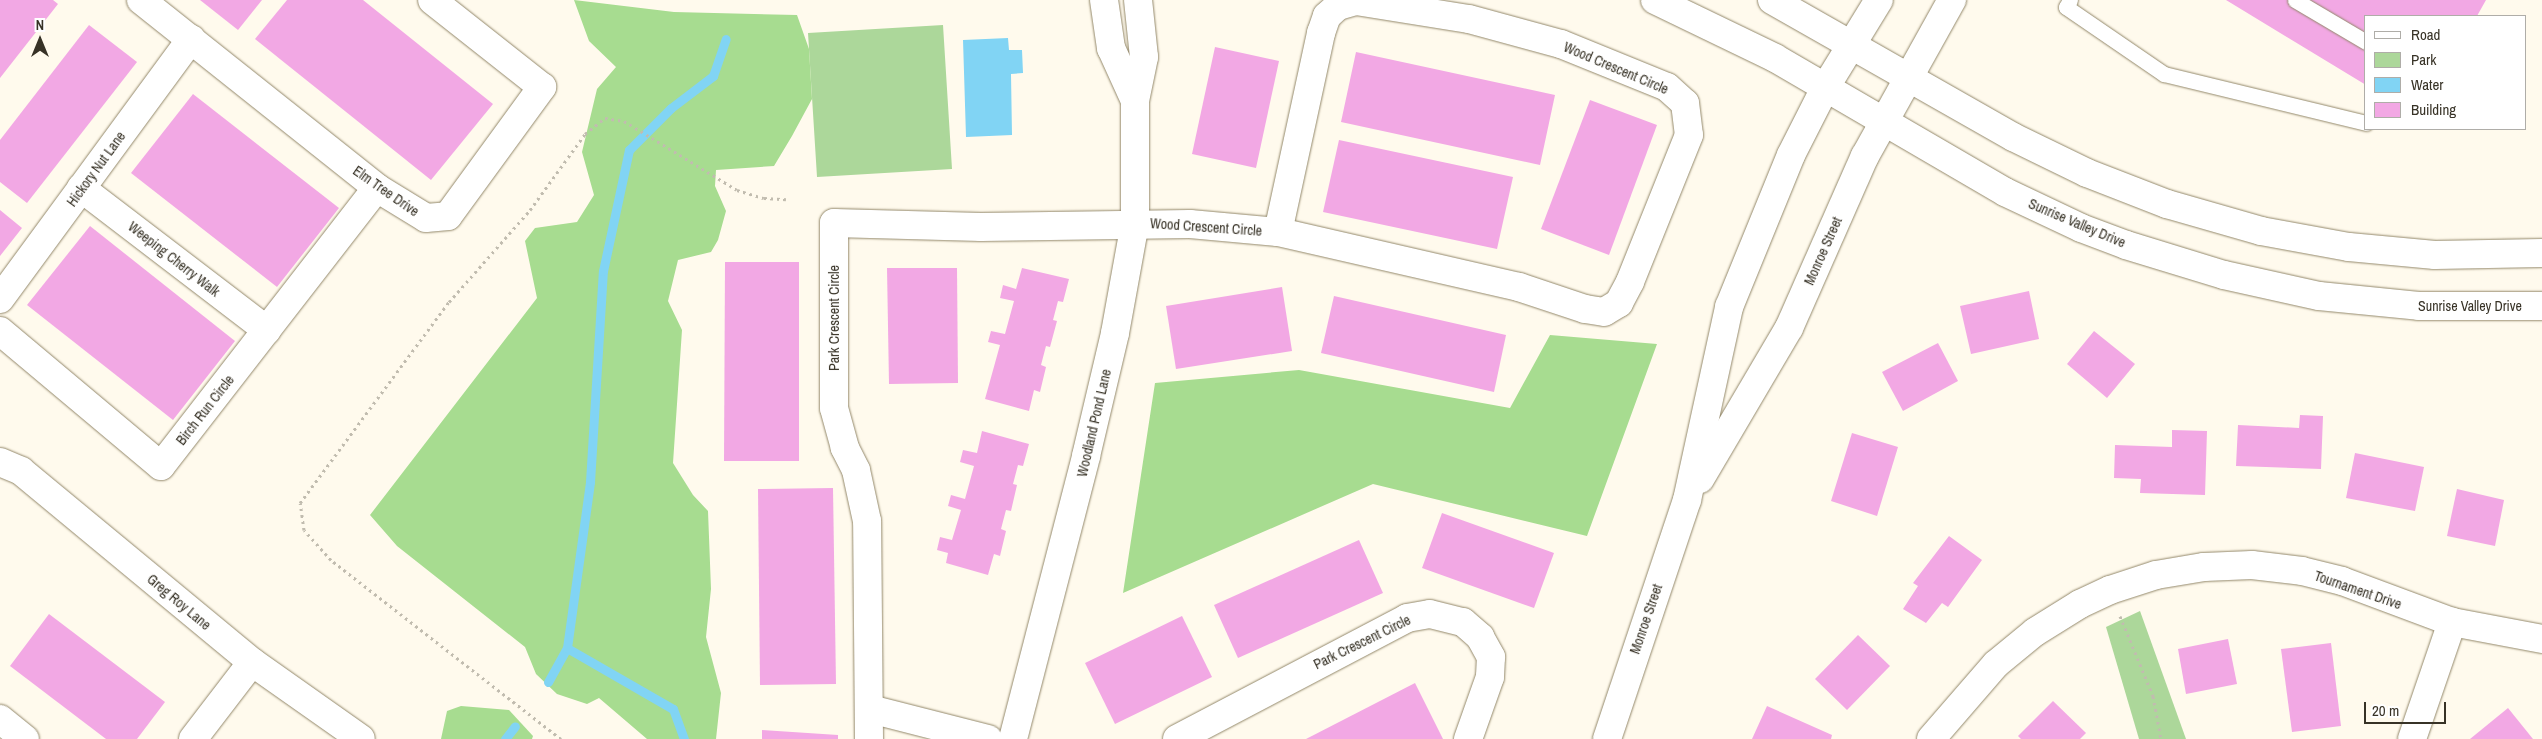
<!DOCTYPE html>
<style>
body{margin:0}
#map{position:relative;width:2542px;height:739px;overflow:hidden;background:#fffaed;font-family:"Archivo Narrow",sans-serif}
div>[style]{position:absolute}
.green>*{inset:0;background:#acd79a}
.forest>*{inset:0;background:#a7dc90}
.water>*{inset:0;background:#81d4f4}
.stream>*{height:9px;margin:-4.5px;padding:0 4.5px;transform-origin:4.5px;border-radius:4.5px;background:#81d4f4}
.building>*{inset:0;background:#f2a8e4}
.path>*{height:3px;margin-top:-1.5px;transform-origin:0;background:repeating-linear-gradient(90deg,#c1bcaf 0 2.5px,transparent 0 6.5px)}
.roads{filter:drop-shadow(0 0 1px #93886a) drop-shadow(0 0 1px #93886a)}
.service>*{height:15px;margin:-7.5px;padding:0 7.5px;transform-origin:7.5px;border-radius:7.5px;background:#fff}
.minor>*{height:28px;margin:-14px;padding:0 14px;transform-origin:14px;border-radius:14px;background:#fff}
.secondary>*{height:28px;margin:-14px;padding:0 14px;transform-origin:14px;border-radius:14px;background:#fff}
span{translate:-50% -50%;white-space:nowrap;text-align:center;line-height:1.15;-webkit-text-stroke:4px #fff;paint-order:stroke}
.street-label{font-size:14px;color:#373226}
.legend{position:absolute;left:2364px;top:15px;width:162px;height:115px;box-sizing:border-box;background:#fff;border:1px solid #afada8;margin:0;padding:6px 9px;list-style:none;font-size:15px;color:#373226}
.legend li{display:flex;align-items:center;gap:10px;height:25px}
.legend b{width:25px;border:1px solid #afada8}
.north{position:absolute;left:15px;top:15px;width:50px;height:50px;-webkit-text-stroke:4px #fff;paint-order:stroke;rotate:0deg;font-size:14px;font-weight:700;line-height:20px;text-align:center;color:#373226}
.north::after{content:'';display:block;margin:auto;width:18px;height:22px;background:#373226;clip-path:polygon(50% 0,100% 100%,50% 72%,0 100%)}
.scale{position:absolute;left:2364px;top:702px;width:82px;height:22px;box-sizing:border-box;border:2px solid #373226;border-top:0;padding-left:6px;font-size:15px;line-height:18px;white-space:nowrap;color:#373226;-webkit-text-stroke:4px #fff;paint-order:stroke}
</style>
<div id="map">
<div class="green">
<div style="clip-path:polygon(943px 25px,952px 169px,817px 177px,808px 33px)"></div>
<div style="clip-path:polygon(2140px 611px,2186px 739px,2139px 739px,2106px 627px)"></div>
</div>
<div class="forest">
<div style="clip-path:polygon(574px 0,674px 12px,797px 15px,809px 49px,812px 99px,792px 136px,774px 166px,716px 170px,715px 186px,726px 211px,718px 240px,711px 252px,678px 260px,668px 301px,682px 330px,673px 463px,693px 495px,708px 511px,711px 589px,706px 637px,721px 693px,716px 739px,647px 739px,599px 698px,587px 704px,557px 694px,536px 674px,525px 647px,397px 546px,370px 515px,537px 298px,525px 241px,535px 228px,577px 222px,594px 195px,582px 152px,597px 89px,616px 67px,589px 41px)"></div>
<div style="clip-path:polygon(1550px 335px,1657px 344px,1587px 536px,1373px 484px,1123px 593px,1155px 383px,1299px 370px,1510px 408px)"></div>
<div style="clip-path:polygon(461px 706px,509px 710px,533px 736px,532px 739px,441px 739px,447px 711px)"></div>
</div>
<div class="water">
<div style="clip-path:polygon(1008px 38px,1009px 50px,1022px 50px,1023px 73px,1011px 74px,1012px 135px,966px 137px,963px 40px)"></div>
</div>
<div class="stream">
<div style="left:548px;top:682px;width:39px;rotate:-61deg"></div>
<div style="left:505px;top:739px;width:16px;rotate:-52deg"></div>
<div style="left:684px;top:739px;width:32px;rotate:-110deg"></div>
<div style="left:673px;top:709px;width:122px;rotate:-150.1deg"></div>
<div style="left:567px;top:648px;width:168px;rotate:-82.1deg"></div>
<div style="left:590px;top:482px;width:211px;rotate:-86.5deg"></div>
<div style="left:603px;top:271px;width:124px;rotate:-77.9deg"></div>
<div style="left:629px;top:150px;width:59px;rotate:-45deg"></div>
<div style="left:671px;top:108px;width:53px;rotate:-37.3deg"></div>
<div style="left:713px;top:76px;width:39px;rotate:-71deg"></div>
</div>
<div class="building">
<div style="clip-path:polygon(0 0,53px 0,58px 4px,0 78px)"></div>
<div style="clip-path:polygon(200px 0,262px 0,238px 30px)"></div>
<div style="clip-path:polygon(287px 0,363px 0,493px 104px,431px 180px,255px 39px)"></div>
<div style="clip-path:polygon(2226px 0,2486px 0,2477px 16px,2366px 16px,2366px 85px)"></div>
<div style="clip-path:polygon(89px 25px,137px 62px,27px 203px,0 182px,0 140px)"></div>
<div style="clip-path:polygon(1215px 47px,1279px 61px,1256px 168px,1192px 154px)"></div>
<div style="clip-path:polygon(1356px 52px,1555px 95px,1540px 165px,1341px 122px)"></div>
<div style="clip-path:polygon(193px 94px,339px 208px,277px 287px,131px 173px)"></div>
<div style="clip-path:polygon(1590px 100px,1657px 125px,1609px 255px,1541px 229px)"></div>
<div style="clip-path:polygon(1339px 140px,1513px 177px,1497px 249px,1323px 212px)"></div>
<div style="clip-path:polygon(0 210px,22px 228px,0 256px)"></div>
<div style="clip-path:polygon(90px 226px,235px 341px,173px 420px,27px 305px)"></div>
<div style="clip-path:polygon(725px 262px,799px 262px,799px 461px,724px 461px)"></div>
<div style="clip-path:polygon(887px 268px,957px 268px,958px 383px,889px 384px)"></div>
<div style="clip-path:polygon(1022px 268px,1069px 279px,1063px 302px,1058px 301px,1053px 320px,1057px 321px,1050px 347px,1046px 346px,1041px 365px,1046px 367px,1040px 392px,1034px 390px,1029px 411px,985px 399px,1000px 345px,988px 342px,991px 331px,1005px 334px,1014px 301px,1000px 298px,1003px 285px,1016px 289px)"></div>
<div style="clip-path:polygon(1282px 287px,1292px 351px,1176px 369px,1166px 306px)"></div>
<div style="clip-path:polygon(2029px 291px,2039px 339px,1971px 354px,1960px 306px)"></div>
<div style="clip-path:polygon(1334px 296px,1506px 335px,1494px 392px,1321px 353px)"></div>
<div style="clip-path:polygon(2094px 331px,2135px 364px,2107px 398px,2067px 364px)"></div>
<div style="clip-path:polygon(1938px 343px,1958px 381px,1903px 411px,1882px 372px)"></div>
<div style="clip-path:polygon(2300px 415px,2323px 416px,2321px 469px,2236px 466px,2238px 425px,2299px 428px)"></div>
<div style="clip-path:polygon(2172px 430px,2207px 431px,2205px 495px,2140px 493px,2141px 479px,2114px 478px,2115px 445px,2172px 447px)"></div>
<div style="clip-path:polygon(982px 431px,1029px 444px,1023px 466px,1018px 465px,1013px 484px,1017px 485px,1011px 511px,1006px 510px,1001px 529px,1006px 531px,1000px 556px,994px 554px,988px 575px,946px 563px,948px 553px,937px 550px,940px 537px,952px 540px,961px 510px,948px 506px,951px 495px,965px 499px,974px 466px,960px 462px,963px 450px,977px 453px)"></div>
<div style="clip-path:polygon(1852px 433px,1898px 447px,1877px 516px,1831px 501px)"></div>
<div style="clip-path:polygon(2355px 453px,2424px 467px,2415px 511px,2346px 498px)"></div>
<div style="clip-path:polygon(833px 488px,836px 684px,760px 685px,758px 489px)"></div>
<div style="clip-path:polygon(2457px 489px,2504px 500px,2495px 546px,2447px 536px)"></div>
<div style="clip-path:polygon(1442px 513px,1554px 553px,1534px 608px,1422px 568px)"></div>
<div style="clip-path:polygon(1949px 536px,1982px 560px,1948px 607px,1942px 603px,1926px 623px,1903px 609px,1918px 586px,1913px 583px)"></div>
<div style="clip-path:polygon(1359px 540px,1383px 593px,1238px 658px,1214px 605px)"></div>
<div style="clip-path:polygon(49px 614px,165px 702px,137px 739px,106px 739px,10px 666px)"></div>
<div style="clip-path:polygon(1182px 616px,1212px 677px,1115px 724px,1085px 663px)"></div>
<div style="clip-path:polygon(1858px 635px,1890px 666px,1847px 710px,1815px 679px)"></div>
<div style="clip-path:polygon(2228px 639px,2237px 684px,2186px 694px,2178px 649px)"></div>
<div style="clip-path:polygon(2331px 643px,2341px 726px,2292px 732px,2281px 649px)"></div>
<div style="clip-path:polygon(1415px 683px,1443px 739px,1306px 739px)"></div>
<div style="clip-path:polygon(2053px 701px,2086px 733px,2080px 739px,2021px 739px,2018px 736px)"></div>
<div style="clip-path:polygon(1767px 706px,1832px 735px,1831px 739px,1752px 739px)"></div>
<div style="clip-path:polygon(2508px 708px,2533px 739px,2470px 739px)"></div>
<div style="clip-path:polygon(762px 730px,838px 735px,838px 739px,762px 739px)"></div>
</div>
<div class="path">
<div style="left:2120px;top:616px;width:87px;rotate:67.6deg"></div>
<div style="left:2153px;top:696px;width:44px;rotate:79.5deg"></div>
<div style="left:561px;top:739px;width:291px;rotate:-142.1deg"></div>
<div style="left:331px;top:560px;width:40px;rotate:-132deg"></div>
<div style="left:304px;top:530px;width:27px;rotate:-98deg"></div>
<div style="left:300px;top:503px;width:250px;rotate:-53.5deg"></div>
<div style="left:449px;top:302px;width:123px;rotate:-48.6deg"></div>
<div style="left:530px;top:210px;width:94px;rotate:-54.1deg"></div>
<div style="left:585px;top:134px;width:26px;rotate:-39deg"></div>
<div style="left:605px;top:118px;width:19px;rotate:9deg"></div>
<div style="left:624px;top:121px;width:132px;rotate:31.4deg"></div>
<div style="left:737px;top:190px;width:28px;rotate:17deg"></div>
<div style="left:764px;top:198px;width:22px;rotate:3deg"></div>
</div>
<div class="roads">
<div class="service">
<div style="left:2070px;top:0;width:8px;rotate:120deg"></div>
<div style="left:2066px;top:7px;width:119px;rotate:34.4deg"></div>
<div style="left:2164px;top:74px;width:208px;rotate:13.6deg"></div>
<div style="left:2295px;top:0;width:82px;rotate:30.6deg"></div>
</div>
<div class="minor">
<div style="left:141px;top:0;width:302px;rotate:38.5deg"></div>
<div style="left:377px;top:188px;width:57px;rotate:31.5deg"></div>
<div style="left:426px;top:218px;width:22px;rotate:-5deg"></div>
<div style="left:448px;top:216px;width:160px;rotate:-53.9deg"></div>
<div style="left:542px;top:87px;width:140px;rotate:-141.7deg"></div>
<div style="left:1104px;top:0;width:49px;rotate:81.7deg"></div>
<div style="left:1111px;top:48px;width:58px;rotate:65.6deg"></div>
<div style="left:1356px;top:1px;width:114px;rotate:9.1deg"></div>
<div style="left:1469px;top:19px;width:95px;rotate:15.2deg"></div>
<div style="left:1561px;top:44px;width:114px;rotate:22.1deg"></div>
<div style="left:1667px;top:87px;width:24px;rotate:42deg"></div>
<div style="left:1685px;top:103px;width:32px;rotate:83deg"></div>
<div style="left:1689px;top:135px;width:158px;rotate:111.9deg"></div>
<div style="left:1630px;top:282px;width:24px;rotate:118deg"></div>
<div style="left:1619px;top:303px;width:17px;rotate:149deg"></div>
<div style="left:1604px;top:312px;width:19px;rotate:-171deg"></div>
<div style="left:1585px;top:309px;width:70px;rotate:-161.6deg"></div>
<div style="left:1519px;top:287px;width:247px;rotate:-167.1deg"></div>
<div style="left:1278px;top:232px;width:204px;rotate:-77.8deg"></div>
<div style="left:1321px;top:33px;width:18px;rotate:-71deg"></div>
<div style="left:1327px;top:16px;width:15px;rotate:-42deg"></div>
<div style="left:1338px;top:6px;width:19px;rotate:-16deg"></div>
<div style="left:81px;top:188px;width:234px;rotate:37.4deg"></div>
<div style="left:0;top:299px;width:323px;rotate:-53.7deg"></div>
<div style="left:0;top:331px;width:210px;rotate:40deg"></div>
<div style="left:161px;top:466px;width:352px;rotate:-52.2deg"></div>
<div style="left:0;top:462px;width:23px;rotate:23deg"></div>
<div style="left:21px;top:471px;width:300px;rotate:39.6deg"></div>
<div style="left:252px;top:662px;width:133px;rotate:35.2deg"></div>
<div style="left:870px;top:709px;width:122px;rotate:14.3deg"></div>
<div style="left:0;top:719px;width:32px;rotate:39deg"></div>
<div style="left:193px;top:739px;width:97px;rotate:-52.5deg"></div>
<div style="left:869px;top:739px;width:218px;rotate:-90.5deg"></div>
<div style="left:867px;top:521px;width:52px;rotate:-102.2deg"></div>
<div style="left:856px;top:470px;width:25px;rotate:-117deg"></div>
<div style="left:845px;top:448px;width:41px;rotate:-105.4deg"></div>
<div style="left:834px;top:408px;width:185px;rotate:-90deg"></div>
<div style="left:834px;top:223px;width:147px;rotate:1.6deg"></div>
<div style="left:981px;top:227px;width:209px;rotate:-0.8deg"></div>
<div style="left:1190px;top:224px;width:88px;rotate:5.2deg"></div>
<div style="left:1013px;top:739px;width:292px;rotate:-75.5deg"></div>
<div style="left:1086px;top:456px;width:126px;rotate:-76.7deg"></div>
<div style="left:1115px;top:333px;width:112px;rotate:-79.7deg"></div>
<div style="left:1135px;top:223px;width:122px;rotate:-90deg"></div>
<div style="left:1135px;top:101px;width:45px;rotate:-78.4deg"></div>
<div style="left:1144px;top:57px;width:57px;rotate:-96deg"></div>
<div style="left:1177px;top:739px;width:260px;rotate:-27.7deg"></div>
<div style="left:1407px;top:618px;width:23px;rotate:-10deg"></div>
<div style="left:1430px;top:614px;width:34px;rotate:14deg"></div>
<div style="left:1463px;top:622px;width:23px;rotate:41deg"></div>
<div style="left:1480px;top:637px;width:23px;rotate:61deg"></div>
<div style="left:1491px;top:657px;width:20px;rotate:93deg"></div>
<div style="left:1490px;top:677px;width:66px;rotate:109.5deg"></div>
<div style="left:1931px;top:739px;width:99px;rotate:-49.1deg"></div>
<div style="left:1996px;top:664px;width:50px;rotate:-39.4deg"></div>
<div style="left:2035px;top:632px;width:53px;rotate:-31.9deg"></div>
<div style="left:2080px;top:604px;width:33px;rotate:-25deg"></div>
<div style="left:2110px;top:590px;width:48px;rotate:-18.1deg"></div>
<div style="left:2156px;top:575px;width:49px;rotate:-9.5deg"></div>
<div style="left:2204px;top:567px;width:48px;rotate:-2.4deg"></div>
<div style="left:2252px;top:565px;width:50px;rotate:6.8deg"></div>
<div style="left:2302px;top:571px;width:41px;rotate:14deg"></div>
<div style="left:2342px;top:581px;width:117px;rotate:20.4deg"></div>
<div style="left:2452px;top:622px;width:92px;rotate:10.7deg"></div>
<div style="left:2412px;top:739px;width:124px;rotate:-71.1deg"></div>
</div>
<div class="secondary">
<div style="left:1655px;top:0;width:133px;rotate:25.8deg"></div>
<div style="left:1775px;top:58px;width:266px;rotate:30.2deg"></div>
<div style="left:2005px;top:192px;width:84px;rotate:25.3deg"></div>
<div style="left:2081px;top:228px;width:48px;rotate:20.7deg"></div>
<div style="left:2126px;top:245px;width:102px;rotate:17deg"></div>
<div style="left:2224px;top:275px;width:97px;rotate:12.5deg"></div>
<div style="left:2319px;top:296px;width:100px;rotate:5.7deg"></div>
<div style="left:2419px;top:306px;width:123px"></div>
<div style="left:1772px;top:0;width:277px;rotate:29.6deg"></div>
<div style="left:2013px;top:137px;width:82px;rotate:25.9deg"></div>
<div style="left:2087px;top:173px;width:86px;rotate:21.2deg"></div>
<div style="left:2167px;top:204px;width:98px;rotate:16deg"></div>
<div style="left:2261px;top:231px;width:89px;rotate:10.3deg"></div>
<div style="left:2349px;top:247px;width:86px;rotate:5.3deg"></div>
<div style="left:2435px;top:255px;width:107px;rotate:-1.1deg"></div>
<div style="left:1700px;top:479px;width:175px;rotate:-59.5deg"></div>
<div style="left:1789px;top:328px;width:188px;rotate:-66.2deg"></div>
<div style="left:1865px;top:156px;width:179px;rotate:-60.9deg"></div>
<div style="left:1607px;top:739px;width:252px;rotate:-71.5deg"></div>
<div style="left:1687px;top:500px;width:198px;rotate:-77.7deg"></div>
<div style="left:1729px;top:307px;width:164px;rotate:-67.8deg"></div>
<div style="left:1791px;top:155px;width:75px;rotate:-63.1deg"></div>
<div style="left:1825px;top:88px;width:103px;rotate:-58.5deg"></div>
</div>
</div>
<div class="street-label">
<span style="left:1616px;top:68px;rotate:23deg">Wood Crescent Circle</span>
<span style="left:96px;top:169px;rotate:-54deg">Hickory Nut Lane</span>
<span style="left:386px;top:191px;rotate:35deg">Elm Tree Drive</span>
<span style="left:2077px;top:223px;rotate:23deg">Sunrise Valley Drive</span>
<span style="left:1206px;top:227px;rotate:4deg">Wood Crescent Circle</span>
<span style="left:1823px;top:251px;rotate:-66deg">Monroe Street</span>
<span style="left:174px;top:259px;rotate:38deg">Weeping Cherry Walk</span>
<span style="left:2470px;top:306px">Sunrise Valley Drive</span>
<span style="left:834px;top:318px;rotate:-90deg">Park Crescent Circle</span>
<span style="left:205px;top:410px;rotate:-52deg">Birch Run Circle</span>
<span style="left:1094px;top:423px;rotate:-77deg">Woodland Pond Lane</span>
<span style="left:2358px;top:590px;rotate:19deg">Tournament Drive</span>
<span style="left:179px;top:602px;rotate:40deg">Greg Roy Lane</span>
<span style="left:1646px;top:619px;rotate:-71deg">Monroe Street</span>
<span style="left:1362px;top:642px;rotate:-26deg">Park Crescent Circle</span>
</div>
<ul class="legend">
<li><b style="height:6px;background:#fff"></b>Road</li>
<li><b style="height:14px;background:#acd79a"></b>Park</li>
<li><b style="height:14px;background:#81d4f4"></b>Water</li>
<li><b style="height:14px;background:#f2a8e4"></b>Building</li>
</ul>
<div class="north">N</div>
<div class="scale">20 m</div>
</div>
